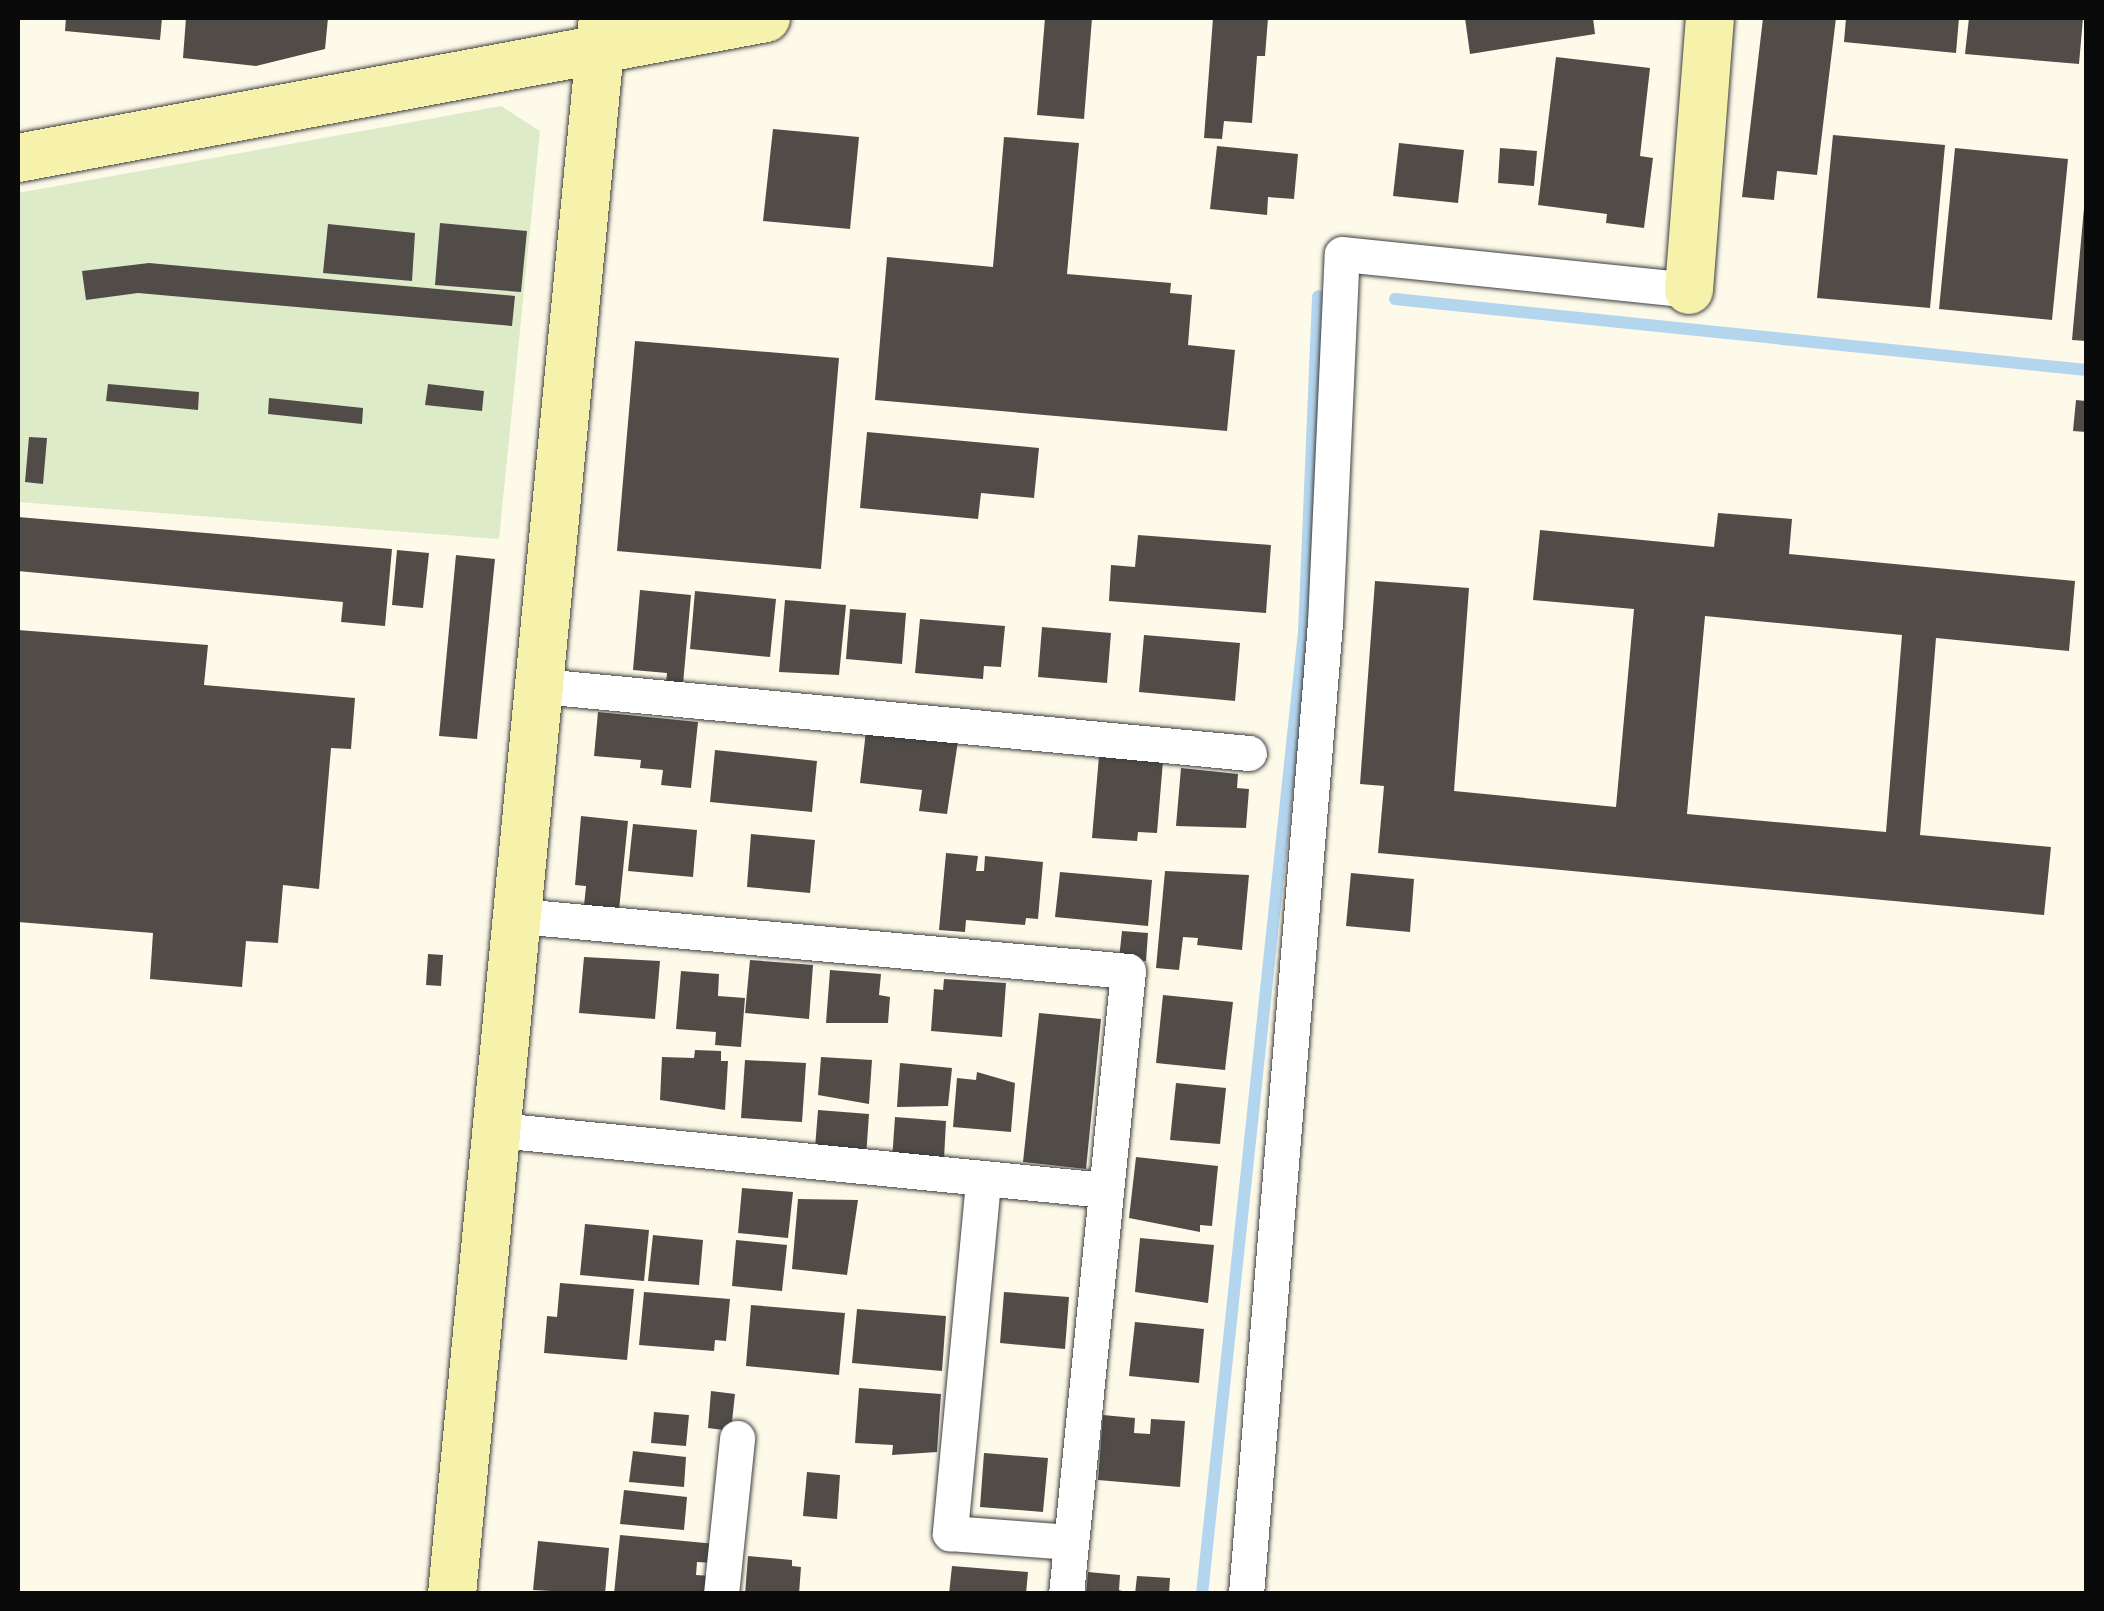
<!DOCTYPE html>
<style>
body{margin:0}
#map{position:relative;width:2104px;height:1611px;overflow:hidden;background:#fdfae9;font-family:Merriweather,serif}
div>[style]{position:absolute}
.pitch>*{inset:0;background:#ddebc8}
.stream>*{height:12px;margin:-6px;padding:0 6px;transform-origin:6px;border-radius:6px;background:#b3d5ee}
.building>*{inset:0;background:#514c48}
.roads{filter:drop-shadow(0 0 2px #3d3d3d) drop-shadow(0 0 2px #3d3d3d)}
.street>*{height:35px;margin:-17.5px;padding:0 17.5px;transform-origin:17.5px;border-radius:17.5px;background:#fff}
.secondary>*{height:48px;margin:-24px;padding:0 24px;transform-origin:24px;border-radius:24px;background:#f6f2ab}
span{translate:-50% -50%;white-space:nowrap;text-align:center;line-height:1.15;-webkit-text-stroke:10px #fff;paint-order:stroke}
.frame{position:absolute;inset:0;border:20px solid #0a0a0a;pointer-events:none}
</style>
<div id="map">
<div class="pitch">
<div style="clip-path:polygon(501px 106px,540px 131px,499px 539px,18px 502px,18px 193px)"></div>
</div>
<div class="stream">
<div style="left:1395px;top:299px;width:695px;rotate:5.87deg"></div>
<div style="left:1202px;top:1594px;width:967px;rotate:-83.95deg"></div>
<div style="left:1304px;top:632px;width:336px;rotate:-87.6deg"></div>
</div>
<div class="building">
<div style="clip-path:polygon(66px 18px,162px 18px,160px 40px,65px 31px)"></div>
<div style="clip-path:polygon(186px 18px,328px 18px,325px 49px,256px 66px,183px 58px)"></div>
<div style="clip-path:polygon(1045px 18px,1092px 18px,1084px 119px,1037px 115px)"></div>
<div style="clip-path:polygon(1213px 18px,1268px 18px,1265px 56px,1257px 56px,1252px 123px,1224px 121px,1222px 139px,1204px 138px)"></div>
<div style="clip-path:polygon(1465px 18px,1593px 18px,1595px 34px,1470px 54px)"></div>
<div style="clip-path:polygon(1763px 18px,1836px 18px,1817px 175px,1777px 171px,1774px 200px,1742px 197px)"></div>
<div style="clip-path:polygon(1846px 18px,1959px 18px,1956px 53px,1844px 42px)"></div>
<div style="clip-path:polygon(1969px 18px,2083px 18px,2079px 64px,1965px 54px)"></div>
<div style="clip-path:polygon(1556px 57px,1650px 68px,1640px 156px,1653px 158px,1644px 228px,1606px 223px,1607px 214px,1538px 205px)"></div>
<div style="clip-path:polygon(773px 129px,859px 137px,850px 229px,763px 221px)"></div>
<div style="clip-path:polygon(1833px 135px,1945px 145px,1930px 308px,1817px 298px)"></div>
<div style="clip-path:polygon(1004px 137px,1079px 143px,1067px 274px,1171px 283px,1170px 293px,1192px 295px,1188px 345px,1235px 350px,1227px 431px,875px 400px,887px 257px,993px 267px)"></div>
<div style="clip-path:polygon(1399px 143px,1464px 150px,1458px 203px,1393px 196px)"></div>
<div style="clip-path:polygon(1217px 146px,1298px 154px,1294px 199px,1268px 197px,1267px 215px,1210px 209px)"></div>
<div style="clip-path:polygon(1500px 148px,1537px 151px,1534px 186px,1498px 183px)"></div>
<div style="clip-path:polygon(1955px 148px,2068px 159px,2052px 320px,1939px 309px)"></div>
<div style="clip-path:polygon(2084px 208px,2086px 208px,2086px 341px,2072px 340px)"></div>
<div style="clip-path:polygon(440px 223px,527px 231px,521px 292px,435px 285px)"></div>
<div style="clip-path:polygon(328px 224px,415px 233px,412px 281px,323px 273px)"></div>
<div style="clip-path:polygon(149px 263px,515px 296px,512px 326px,138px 293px,86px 300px,82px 271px)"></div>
<div style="clip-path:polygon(635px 341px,839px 358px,821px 569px,617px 551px)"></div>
<div style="clip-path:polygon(108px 384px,199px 392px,198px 410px,106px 401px)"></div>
<div style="clip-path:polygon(428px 384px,484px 391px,482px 411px,425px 405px)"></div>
<div style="clip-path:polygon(269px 398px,363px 408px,362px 424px,268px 414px)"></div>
<div style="clip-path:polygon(2076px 400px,2086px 401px,2086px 432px,2073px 431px)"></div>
<div style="clip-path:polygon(867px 432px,1039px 448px,1034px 498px,981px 493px,978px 519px,860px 508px)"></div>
<div style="clip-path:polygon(29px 437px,47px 438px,43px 484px,25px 482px)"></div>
<div style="clip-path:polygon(evenodd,1718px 513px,1792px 519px,1789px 554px,2075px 581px,2069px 651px,1936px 638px,1920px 835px,2051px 847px,2044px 915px,1378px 853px,1384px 786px,1360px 784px,1375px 581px,1469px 588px,1454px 791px,1616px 807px,1634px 609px,1533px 600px,1540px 530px,1714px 547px,1718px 513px,1705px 616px,1902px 635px,1886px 832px,1687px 814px,1705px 616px)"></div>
<div style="clip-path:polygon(18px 517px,392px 549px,385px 626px,341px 622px,343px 602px,18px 571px)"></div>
<div style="clip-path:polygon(1138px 535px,1271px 545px,1266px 613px,1109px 601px,1111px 565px,1135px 567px)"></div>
<div style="clip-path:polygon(397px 550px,429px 553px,423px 608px,392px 605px)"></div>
<div style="clip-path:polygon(456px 555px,495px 559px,477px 739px,439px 736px)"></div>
<div style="clip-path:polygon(640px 590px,691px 595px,683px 684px,666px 683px,667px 673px,633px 670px)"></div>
<div style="clip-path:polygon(695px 591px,776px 599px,770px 657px,690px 649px)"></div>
<div style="clip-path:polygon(785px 600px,846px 605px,839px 675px,779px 672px)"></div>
<div style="clip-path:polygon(850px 609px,906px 613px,902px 664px,846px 659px)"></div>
<div style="clip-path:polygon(920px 619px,1005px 626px,1001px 667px,984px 666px,983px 679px,915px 673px)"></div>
<div style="clip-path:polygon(1042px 627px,1111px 633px,1107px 683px,1038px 677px)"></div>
<div style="clip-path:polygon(18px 630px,208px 645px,204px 685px,355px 698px,351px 749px,331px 748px,319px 889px,283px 885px,278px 943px,246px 941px,242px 987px,150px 979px,153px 933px,18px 922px)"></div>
<div style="clip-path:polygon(1144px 635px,1240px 643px,1235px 701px,1139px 692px)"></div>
<div style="clip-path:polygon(598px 712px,698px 722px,691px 788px,661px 785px,663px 770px,640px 768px,641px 760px,594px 756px)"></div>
<div style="clip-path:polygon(866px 731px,958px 741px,947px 814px,919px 811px,922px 790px,860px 783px)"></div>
<div style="clip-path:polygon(715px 750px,817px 761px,812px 812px,710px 802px)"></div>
<div style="clip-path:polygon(1099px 756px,1163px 761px,1157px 833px,1138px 832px,1137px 841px,1092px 838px)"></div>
<div style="clip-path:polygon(1181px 768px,1238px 774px,1237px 788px,1249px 789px,1246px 828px,1176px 826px)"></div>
<div style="clip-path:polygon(581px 816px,628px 821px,619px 910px,584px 906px,586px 886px,575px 885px)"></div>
<div style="clip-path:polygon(633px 824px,697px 830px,693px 877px,628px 871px)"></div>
<div style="clip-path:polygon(751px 834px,815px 840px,810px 893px,747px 887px)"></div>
<div style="clip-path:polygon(946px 853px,978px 856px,976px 871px,984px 871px,985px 856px,1043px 862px,1038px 919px,1026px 918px,1025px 925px,966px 920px,965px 932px,939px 930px)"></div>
<div style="clip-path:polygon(1165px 871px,1249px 875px,1242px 950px,1197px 945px,1198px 938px,1183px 937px,1179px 970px,1156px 968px)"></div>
<div style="clip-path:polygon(1060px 872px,1152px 880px,1148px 926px,1055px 917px)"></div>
<div style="clip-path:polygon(1351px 873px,1414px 879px,1410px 932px,1346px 926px)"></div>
<div style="clip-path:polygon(1122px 931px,1148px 933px,1146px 961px,1119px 959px)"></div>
<div style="clip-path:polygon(428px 954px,443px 955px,441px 986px,426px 985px)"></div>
<div style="clip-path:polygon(584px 957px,660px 961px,655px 1019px,579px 1013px)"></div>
<div style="clip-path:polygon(750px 960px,813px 965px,809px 1019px,745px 1013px)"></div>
<div style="clip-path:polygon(830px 970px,881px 974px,879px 995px,890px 997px,888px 1023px,826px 1023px)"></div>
<div style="clip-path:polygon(681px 971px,719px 974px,718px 996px,745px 998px,741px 1047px,715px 1045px,716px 1032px,676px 1029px)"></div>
<div style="clip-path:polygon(944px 979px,1006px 983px,1002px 1037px,931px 1031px,934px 989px,943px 990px)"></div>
<div style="clip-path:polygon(1163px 995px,1233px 1002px,1225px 1070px,1156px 1063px)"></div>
<div style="clip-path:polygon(1039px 1013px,1101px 1019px,1086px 1169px,1023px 1162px)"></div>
<div style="clip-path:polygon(695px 1050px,721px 1051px,721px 1061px,728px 1061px,725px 1110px,660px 1100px,662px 1057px,694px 1058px)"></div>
<div style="clip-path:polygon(821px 1057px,872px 1060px,869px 1104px,818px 1095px)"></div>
<div style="clip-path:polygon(745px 1060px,806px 1063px,802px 1122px,741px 1118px)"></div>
<div style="clip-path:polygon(900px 1063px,952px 1068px,948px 1106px,897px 1107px)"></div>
<div style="clip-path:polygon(977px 1072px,1015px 1083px,1011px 1132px,953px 1127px,957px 1078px,976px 1080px)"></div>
<div style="clip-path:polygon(1176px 1083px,1226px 1088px,1220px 1144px,1170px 1140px)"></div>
<div style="clip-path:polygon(818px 1110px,869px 1114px,866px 1157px,815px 1148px)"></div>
<div style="clip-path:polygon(895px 1117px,946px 1121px,944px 1159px,892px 1160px)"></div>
<div style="clip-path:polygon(1136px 1157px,1218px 1166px,1212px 1226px,1200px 1225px,1200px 1232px,1129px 1218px)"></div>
<div style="clip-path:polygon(742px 1188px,793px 1192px,788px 1238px,738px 1233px)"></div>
<div style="clip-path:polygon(798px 1199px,858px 1200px,847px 1275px,792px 1269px)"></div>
<div style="clip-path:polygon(585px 1224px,649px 1230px,644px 1281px,580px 1275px)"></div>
<div style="clip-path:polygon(653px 1235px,703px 1240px,699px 1285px,648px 1281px)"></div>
<div style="clip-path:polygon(1140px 1238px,1214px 1245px,1208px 1303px,1135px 1292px)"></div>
<div style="clip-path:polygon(736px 1240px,787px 1245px,782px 1291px,732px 1286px)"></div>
<div style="clip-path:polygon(560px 1283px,634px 1289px,627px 1360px,544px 1353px,547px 1316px,557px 1317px)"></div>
<div style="clip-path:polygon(644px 1292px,730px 1299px,726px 1341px,715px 1340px,714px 1351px,639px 1345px)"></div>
<div style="clip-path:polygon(1004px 1292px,1069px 1297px,1065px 1349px,1000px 1343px)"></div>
<div style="clip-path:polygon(751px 1305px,845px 1313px,839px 1375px,746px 1366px)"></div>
<div style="clip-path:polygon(857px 1309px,946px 1316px,942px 1371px,852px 1363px)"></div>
<div style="clip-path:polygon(1135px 1322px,1204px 1329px,1199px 1383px,1129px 1376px)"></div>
<div style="clip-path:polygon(859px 1388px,941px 1394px,937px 1452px,892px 1455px,893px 1445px,855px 1443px)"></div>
<div style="clip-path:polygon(711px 1391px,735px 1394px,731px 1431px,708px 1428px)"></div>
<div style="clip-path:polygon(654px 1412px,689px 1415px,686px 1446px,651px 1443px)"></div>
<div style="clip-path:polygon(1103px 1415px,1135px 1418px,1134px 1433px,1150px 1434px,1151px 1419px,1185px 1421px,1180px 1487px,1098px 1480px)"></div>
<div style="clip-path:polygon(633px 1451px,686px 1457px,684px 1487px,629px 1482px)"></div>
<div style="clip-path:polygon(984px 1453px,1048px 1458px,1043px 1512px,980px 1507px)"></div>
<div style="clip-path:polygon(807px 1472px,840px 1475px,837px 1519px,803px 1516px)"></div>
<div style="clip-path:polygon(624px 1490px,687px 1497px,684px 1530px,620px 1524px)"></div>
<div style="clip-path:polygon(620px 1535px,716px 1544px,714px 1563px,697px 1562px,696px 1575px,712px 1576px,711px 1594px,614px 1594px)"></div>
<div style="clip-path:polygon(538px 1541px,609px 1548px,605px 1594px,533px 1590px)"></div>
<div style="clip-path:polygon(748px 1556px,792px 1560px,792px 1566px,801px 1567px,799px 1594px,745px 1594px)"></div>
<div style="clip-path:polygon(952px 1566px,1028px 1572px,1026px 1594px,949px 1594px)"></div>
<div style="clip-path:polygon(1088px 1572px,1120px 1575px,1119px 1590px,1131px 1594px,1086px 1594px)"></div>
<div style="clip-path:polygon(1137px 1576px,1170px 1578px,1169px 1594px,1135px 1594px)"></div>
</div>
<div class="roads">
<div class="street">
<div style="left:541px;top:686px;width:711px;rotate:5.41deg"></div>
<div style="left:519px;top:916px;width:611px;rotate:5.16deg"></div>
<div style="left:1128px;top:971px;width:626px;rotate:95.68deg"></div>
<div style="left:498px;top:1130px;width:609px;rotate:5.65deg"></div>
<div style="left:983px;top:1182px;width:353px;rotate:95.4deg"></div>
<div style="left:950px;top:1533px;width:120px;rotate:4.3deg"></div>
<div style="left:721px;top:1594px;width:157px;rotate:-84.1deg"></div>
<div style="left:1246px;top:1594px;width:974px;rotate:-85.35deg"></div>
<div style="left:1325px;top:623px;width:369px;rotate:-87.4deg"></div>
<div style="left:1342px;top:254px;width:349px;rotate:5.9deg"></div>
</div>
<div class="secondary">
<div style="left:18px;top:158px;width:761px;rotate:-10.6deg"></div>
<div style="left:1689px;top:290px;width:273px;rotate:-85.6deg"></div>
<div style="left:452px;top:1594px;width:1583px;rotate:-84.53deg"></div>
</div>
</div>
<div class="frame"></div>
</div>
